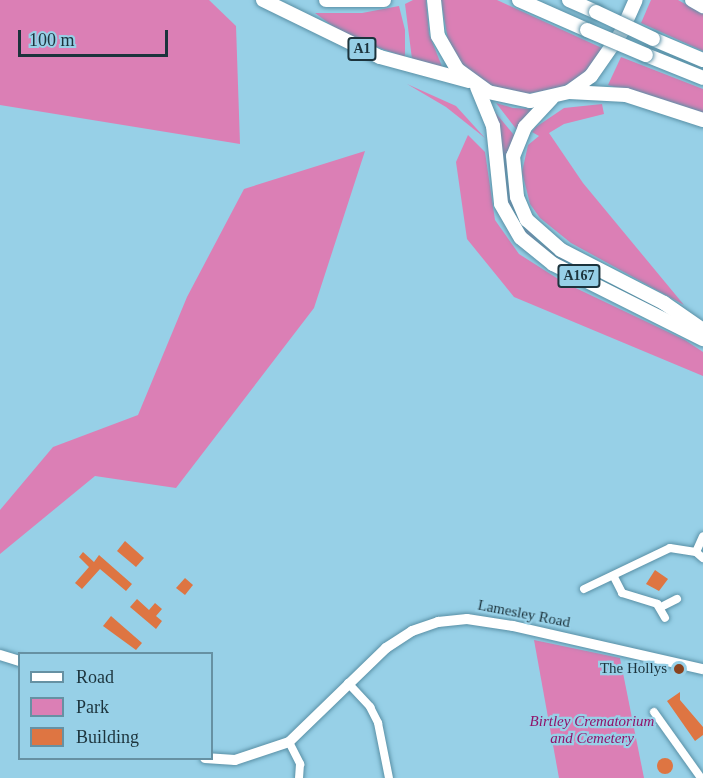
<!DOCTYPE html>
<style>
body{margin:0}
#map{position:relative;width:703px;height:778px;overflow:hidden;background:#97d0e7;font-family:Georgia,serif}
div>[style]{position:absolute}
.green>*{inset:0;background:#db7fb5}
.building>*{inset:0;background:#de7542}
.round{border-radius:50%}
.roads{filter:drop-shadow(0 0 2px #5990a6) drop-shadow(0 0 2px #5990a6)}
.minor>*{height:8px;margin:-4px;padding:0 4px;transform-origin:4px;border-radius:4px;background:#fff}
.tertiary>*{height:10px;margin:-5px;padding:0 5px;transform-origin:5px;border-radius:5px;background:#fff}
.primary>*{height:14px;margin:-7px;padding:0 7px;transform-origin:7px;border-radius:7px;background:#fff}
.trunk>*{height:14px;margin:-7px;padding:0 7px;transform-origin:7px;border-radius:7px;background:#fff}
.bridges{filter:drop-shadow(0 0 2px #5990a6) drop-shadow(0 0 2px #5990a6)}
.trunk-bridge>*{height:14px;margin:-7px;padding:0 7px;transform-origin:7px;border-radius:7px;background:#fff}
.dots>*{width:16px;height:16px;translate:-50% -50%;box-sizing:border-box;border:3px solid #97d0e7;border-radius:50%}
span{translate:-50% -50%;white-space:nowrap;text-align:center;line-height:1.15;-webkit-text-stroke:4.5px #97d0e7;paint-order:stroke}
.shield-label span{padding:2px 4px;background:#97d0e7;border:2px solid;border-radius:4px;-webkit-text-stroke-width:0}
.shield-label{font-size:14px;color:#1c333c;font-weight:700}
.street-label{font-size:15px;color:#1c333c}
.poi-label{font-size:15px;color:#1c333c}
.right{translate:-100% -50%;text-align:right}
.park-label{font-size:15px;color:#90136a;font-style:italic}
.legend{position:absolute;left:18px;top:652px;width:195px;height:108px;box-sizing:border-box;background:#97d0e7;border:2px solid #6691a3;margin:0;padding:8px 10px;list-style:none;font-size:18px;color:#1c333c}
.legend li{display:flex;align-items:center;gap:12px;height:30px}
.legend b{width:30px;border:2px solid #6691a3}
.scale{position:absolute;left:18px;top:30px;width:150px;height:27px;box-sizing:border-box;border:3px solid #1c333c;border-top:0;padding-left:8px;font-size:18px;line-height:21px;white-space:nowrap;color:#1c333c;-webkit-text-stroke:4px #97d0e7;paint-order:stroke}
</style>
<div id="map">
<div class="green">
<div style="clip-path:polygon(0 0,209px 0,236px 26px,240px 144px,0 105px)"></div>
<div style="clip-path:polygon(413px 0,426px 0,429px 34px,443px 69px,412px 59px,405px 4px)"></div>
<div style="clip-path:polygon(441px 0,497px 0,602px 48px,585px 73px,563px 87px,522px 95px,486px 85px,460px 63px,449px 46px)"></div>
<div style="clip-path:polygon(651px 0,678px 0,703px 14px,703px 51px,641px 23px)"></div>
<div style="clip-path:polygon(399px 6px,405px 30px,405px 57px,346px 36px,315px 13px,362px 13px)"></div>
<div style="clip-path:polygon(621px 57px,703px 89px,703px 114px,608px 85px)"></div>
<div style="clip-path:polygon(407px 84px,456px 106px,485px 138px,446px 107px)"></div>
<div style="clip-path:polygon(496px 103px,513px 108px,534px 109px,517px 130px)"></div>
<div style="clip-path:polygon(602px 104px,604px 114px,564px 124px,549px 133px,583px 183px,684px 305px,571px 243px,540px 218px,530px 204px,522px 172px,528px 145px,539px 136px,532px 132px,536px 127px,564px 108px)"></div>
<div style="clip-path:polygon(494px 111px,514px 135px,506px 175px,518px 217px,538px 241px,590px 276px,552px 257px,519px 229px,505px 203px)"></div>
<div style="clip-path:polygon(468px 135px,485px 152px,495px 220px,519px 254px,563px 282px,685px 340px,703px 352px,703px 376px,514px 297px,467px 239px,456px 162px)"></div>
<div style="clip-path:polygon(365px 151px,314px 308px,176px 488px,95px 476px,0 554px,0 510px,53px 447px,138px 415px,187px 297px,244px 189px)"></div>
<div style="clip-path:polygon(534px 640px,620px 658px,644px 778px,559px 778px)"></div>
</div>
<div class="building">
<div style="clip-path:polygon(125px 541px,144px 558px,136px 567px,117px 551px)"></div>
<div style="clip-path:polygon(83px 552px,94px 562px,99px 555px,132px 584px,126px 591px,100px 569px,82px 589px,75px 583px,89px 567px,79px 557px)"></div>
<div style="clip-path:polygon(655px 570px,668px 579px,659px 591px,646px 584px)"></div>
<div style="clip-path:polygon(185px 578px,193px 585px,185px 595px,176px 588px)"></div>
<div style="clip-path:polygon(137px 599px,149px 610px,155px 603px,162px 609px,156px 616px,162px 621px,156px 629px,130px 607px)"></div>
<div style="clip-path:polygon(111px 616px,142px 643px,136px 650px,103px 626px)"></div>
<div style="clip-path:polygon(680px 692px,680px 700px,703px 727px,703px 735px,695px 741px,667px 701px)"></div>
<div class="round" style="left:657px;top:758px;width:16px;height:16px"></div>
</div>
<div class="roads">
<div class="minor">
<div style="left:696px;top:552px;width:17px;rotate:-66deg"></div>
<div style="left:614px;top:577px;width:18px;rotate:63deg"></div>
<div style="left:622px;top:593px;width:37px;rotate:17deg"></div>
<div style="left:657px;top:604px;width:16px;rotate:60deg"></div>
<div style="left:584px;top:589px;width:95px;rotate:-25.5deg"></div>
<div style="left:670px;top:548px;width:26px;rotate:9deg"></div>
<div style="left:696px;top:552px;width:9px;rotate:41deg"></div>
<div style="left:661px;top:607px;width:18px;rotate:-27deg"></div>
<div style="left:348px;top:683px;width:33px;rotate:47deg"></div>
<div style="left:370px;top:707px;width:18px;rotate:63deg"></div>
<div style="left:378px;top:723px;width:56px;rotate:78.7deg"></div>
<div style="left:654px;top:712px;width:81px;rotate:54.5deg"></div>
<div style="left:289px;top:742px;width:25px;rotate:63deg"></div>
<div style="left:300px;top:764px;width:14px;rotate:94deg"></div>
</div>
<div class="tertiary">
<div style="left:0;top:655px;width:21px;rotate:17deg"></div>
<div style="left:205px;top:758px;width:30px;rotate:4deg"></div>
<div style="left:235px;top:760px;width:57px;rotate:-18.4deg"></div>
<div style="left:289px;top:742px;width:135px;rotate:-44.1deg"></div>
<div style="left:386px;top:648px;width:31px;rotate:-33deg"></div>
<div style="left:412px;top:631px;width:28px;rotate:-19deg"></div>
<div style="left:438px;top:622px;width:29px;rotate:-6deg"></div>
<div style="left:467px;top:619px;width:47px;rotate:8.7deg"></div>
<div style="left:513px;top:626px;width:195px;rotate:12.8deg"></div>
</div>
<div class="primary">
<div style="left:434px;top:0;width:36px;rotate:84deg"></div>
<div style="left:438px;top:36px;width:39px;rotate:60deg"></div>
<div style="left:458px;top:70px;width:37px;rotate:36deg"></div>
<div style="left:488px;top:92px;width:43px;rotate:12.1deg"></div>
<div style="left:530px;top:101px;width:40px;rotate:-13deg"></div>
<div style="left:569px;top:92px;width:27px;rotate:-36deg"></div>
<div style="left:591px;top:76px;width:52px;rotate:-55.1deg"></div>
<div style="left:621px;top:33px;width:36px;rotate:-66deg"></div>
<div style="left:477px;top:87px;width:42px;rotate:67.7deg"></div>
<div style="left:493px;top:126px;width:78px;rotate:84.1deg"></div>
<div style="left:501px;top:204px;width:39px;rotate:60deg"></div>
<div style="left:521px;top:238px;width:41px;rotate:39.1deg"></div>
<div style="left:553px;top:264px;width:168px;rotate:26.6deg"></div>
<div style="left:552px;top:98px;width:40px;rotate:133deg"></div>
<div style="left:525px;top:127px;width:31px;rotate:112deg"></div>
<div style="left:513px;top:156px;width:41px;rotate:84.4deg"></div>
<div style="left:517px;top:197px;width:25px;rotate:67deg"></div>
<div style="left:527px;top:220px;width:45px;rotate:41.4deg"></div>
<div style="left:561px;top:250px;width:116px;rotate:27.2deg"></div>
<div style="left:664px;top:303px;width:47px;rotate:34.7deg"></div>
</div>
<div class="trunk">
<div style="left:263px;top:0;width:130px;rotate:26deg"></div>
<div style="left:380px;top:57px;width:92px;rotate:15.1deg"></div>
<div style="left:326px;top:0;width:58px"></div>
<div style="left:519px;top:0;width:74px;rotate:23.8deg"></div>
<div style="left:569px;top:0;width:30px;rotate:24deg"></div>
<div style="left:692px;top:0;width:13px;rotate:29deg"></div>
<div style="left:653px;top:39px;width:54px;rotate:22.8deg"></div>
<div style="left:646px;top:55px;width:61px;rotate:22deg"></div>
<div style="left:569px;top:92px;width:57px;rotate:3deg"></div>
<div style="left:626px;top:95px;width:81px;rotate:18deg"></div>
</div>
</div>
<div class="bridges">
<div class="trunk-bridge">
<div style="left:596px;top:12px;width:63px;rotate:25.3deg"></div>
<div style="left:587px;top:30px;width:64px;rotate:23deg"></div>
</div>
</div>
<div class="dots">
<div style="left:679px;top:669px;background:#8a431f"></div>
</div>
<div class="shield-label">
<span style="left:362px;top:49px">A1</span>
<span style="left:579px;top:276px">A167</span>
</div>
<div class="street-label">
<span style="left:524px;top:614px;rotate:11deg">Lamesley Road</span>
</div>
<div class="poi-label">
<span class="right" style="left:667px;top:669px">The Hollys</span>
</div>
<div class="park-label">
<span style="left:592px;top:730px">Birtley Crematorium<br>and Cemetery</span>
</div>
<ul class="legend">
<li><b style="height:8px;background:#fff"></b>Road</li>
<li><b style="height:16px;background:#db7fb5"></b>Park</li>
<li><b style="height:16px;background:#de7542"></b>Building</li>
</ul>
<div class="scale">100 m</div>
</div>
